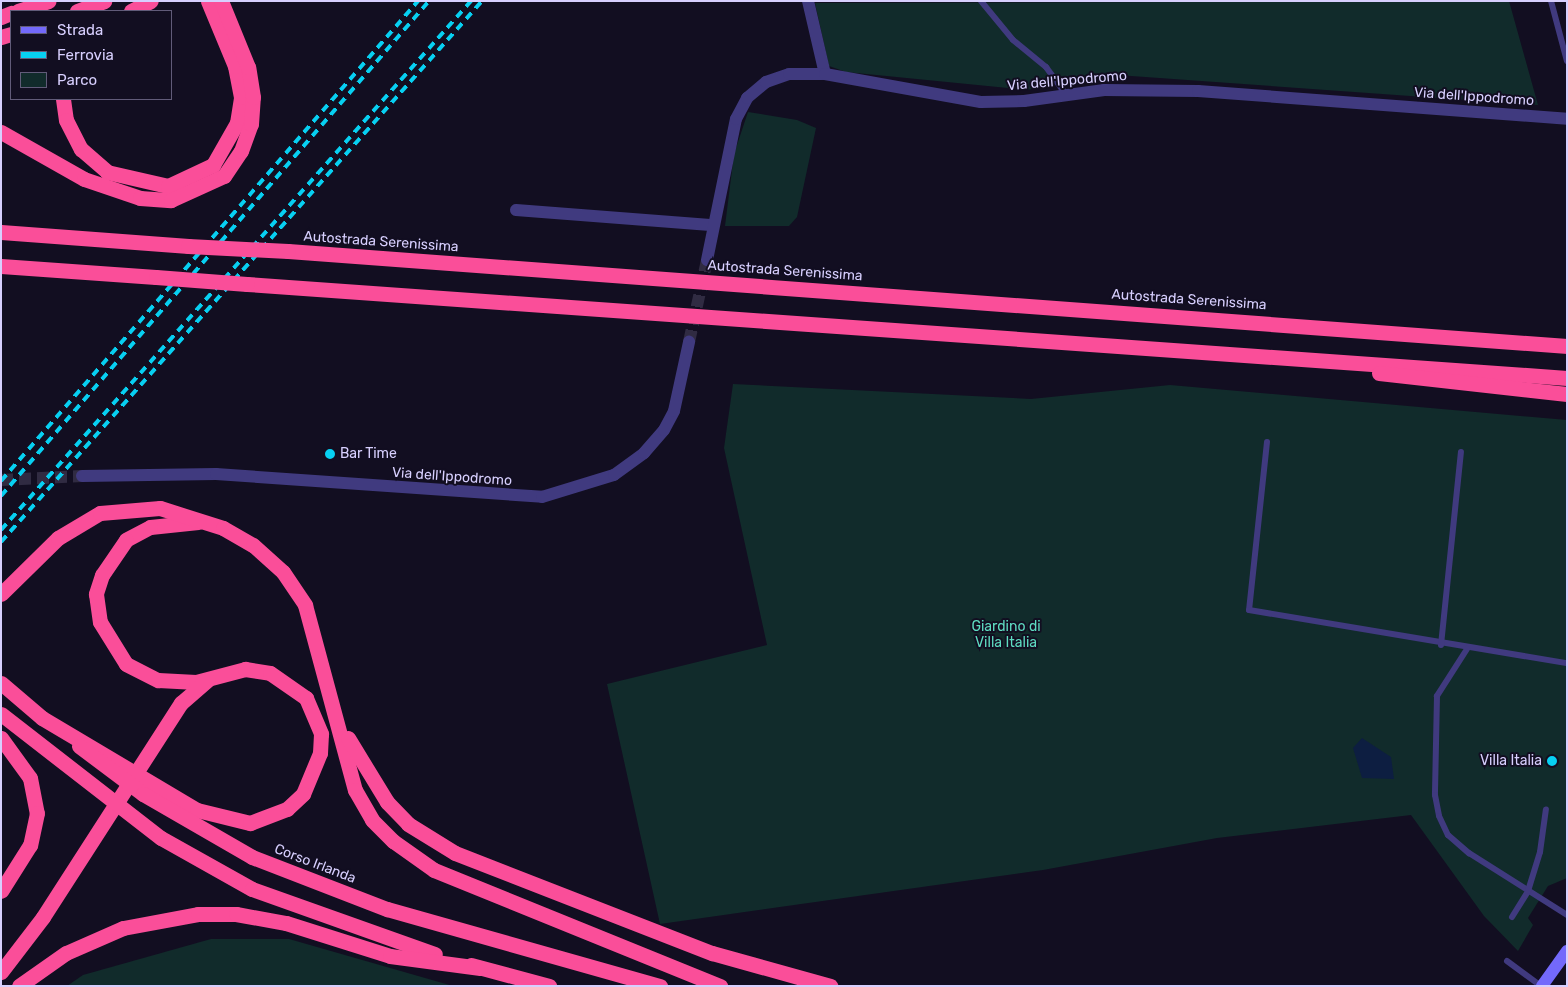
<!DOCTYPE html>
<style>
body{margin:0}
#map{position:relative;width:1568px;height:987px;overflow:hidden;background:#120e21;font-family:Rubik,sans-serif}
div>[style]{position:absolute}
.green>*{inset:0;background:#112b2b}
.water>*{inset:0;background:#0d1e41}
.street-tunnel>*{height:12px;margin-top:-6px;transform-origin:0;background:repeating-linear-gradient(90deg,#302b42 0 12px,transparent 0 18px)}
.lane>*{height:6px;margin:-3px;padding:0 3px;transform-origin:3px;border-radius:3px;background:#403a7f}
.street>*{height:12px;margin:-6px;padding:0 6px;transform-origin:6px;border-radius:6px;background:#403a7f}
.secondary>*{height:12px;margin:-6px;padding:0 6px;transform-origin:6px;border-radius:6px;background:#7369fb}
.highway>*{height:15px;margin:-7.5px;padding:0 7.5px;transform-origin:7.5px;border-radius:7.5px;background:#fa4e99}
.rail>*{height:4px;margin-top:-2px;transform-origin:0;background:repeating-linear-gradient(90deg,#07d0f2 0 8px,transparent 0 14px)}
.highway-bridge>*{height:15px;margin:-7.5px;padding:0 7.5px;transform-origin:7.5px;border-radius:7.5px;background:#fa4e99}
.dots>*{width:14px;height:14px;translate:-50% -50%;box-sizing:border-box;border:2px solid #120e21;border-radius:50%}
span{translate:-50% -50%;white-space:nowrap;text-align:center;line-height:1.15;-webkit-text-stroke:4px #120e21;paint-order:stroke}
.street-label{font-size:14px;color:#d7cffe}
.poi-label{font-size:14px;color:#d7cffe}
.left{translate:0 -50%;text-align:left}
.right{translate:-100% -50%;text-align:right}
.park-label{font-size:14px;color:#5edbc1}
.frame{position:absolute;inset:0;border:2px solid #d7cffe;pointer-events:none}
.legend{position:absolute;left:10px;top:10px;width:162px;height:90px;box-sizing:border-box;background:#120e21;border:1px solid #615b79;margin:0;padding:6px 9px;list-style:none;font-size:15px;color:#d7cffe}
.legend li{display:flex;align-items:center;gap:10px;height:25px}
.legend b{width:25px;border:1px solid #615b79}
</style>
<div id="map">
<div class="green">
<div style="clip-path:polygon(1509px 1px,1538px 105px,1103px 74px,1027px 90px,846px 72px,829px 66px,815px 3px)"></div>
<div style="clip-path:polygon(748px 112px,797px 120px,816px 128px,797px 217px,789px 226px,725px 226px,734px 154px)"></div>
<div style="clip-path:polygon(733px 384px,1031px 399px,1170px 385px,1567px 420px,1567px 878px,1548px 886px,1528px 918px,1533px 925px,1518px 951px,1484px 916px,1411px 815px,1217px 838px,1043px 870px,660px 924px,607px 684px,767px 645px,724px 448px)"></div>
<div style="clip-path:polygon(211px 939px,289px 939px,453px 986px,67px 986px,83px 975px)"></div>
</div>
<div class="water">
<div style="clip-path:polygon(1362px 738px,1391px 757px,1394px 779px,1362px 778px,1353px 748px)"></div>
</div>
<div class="street-tunnel">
<div style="left:689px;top:342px;width:84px;rotate:-77.6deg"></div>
<div style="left:1px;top:480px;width:81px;rotate:-2.8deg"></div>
</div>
<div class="lane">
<div style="left:981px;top:1px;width:50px;rotate:50.6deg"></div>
<div style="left:1013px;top:40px;width:43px;rotate:39.3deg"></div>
<div style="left:1046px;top:67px;width:36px;rotate:54deg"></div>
<div style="left:1551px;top:1px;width:62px;rotate:75.1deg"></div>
<div style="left:1267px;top:442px;width:169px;rotate:96.1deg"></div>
<div style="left:1249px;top:610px;width:322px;rotate:9.5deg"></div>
<div style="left:1441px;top:645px;width:194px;rotate:-84.1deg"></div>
<div style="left:1467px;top:649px;width:56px;rotate:122.6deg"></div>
<div style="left:1437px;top:696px;width:99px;rotate:91.2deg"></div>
<div style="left:1435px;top:795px;width:21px;rotate:79deg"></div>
<div style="left:1439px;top:816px;width:21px;rotate:65deg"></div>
<div style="left:1448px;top:835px;width:28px;rotate:41deg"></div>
<div style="left:1469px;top:853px;width:116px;rotate:32.3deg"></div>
<div style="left:1512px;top:917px;width:31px;rotate:-58deg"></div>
<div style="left:1528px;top:891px;width:41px;rotate:-72.9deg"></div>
<div style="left:1540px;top:852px;width:43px;rotate:-82.1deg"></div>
<div style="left:1507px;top:961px;width:42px;rotate:36.3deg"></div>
</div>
<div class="street">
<div style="left:808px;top:1px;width:75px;rotate:76.9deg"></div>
<div style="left:516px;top:210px;width:198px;rotate:4.4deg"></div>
<div style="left:707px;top:260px;width:144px;rotate:-78.4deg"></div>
<div style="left:736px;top:119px;width:24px;rotate:-62deg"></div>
<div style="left:747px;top:98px;width:25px;rotate:-40deg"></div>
<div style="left:766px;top:82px;width:24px;rotate:-19deg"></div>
<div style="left:789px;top:74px;width:36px"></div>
<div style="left:825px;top:74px;width:158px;rotate:10.2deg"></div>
<div style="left:981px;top:102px;width:43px;rotate:-1.3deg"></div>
<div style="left:1024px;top:101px;width:81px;rotate:-7.8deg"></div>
<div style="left:1104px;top:90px;width:94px;rotate:0.6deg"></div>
<div style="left:1198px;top:91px;width:370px;rotate:4.3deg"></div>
<div style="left:82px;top:476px;width:134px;rotate:-0.9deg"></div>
<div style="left:216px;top:474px;width:327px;rotate:4deg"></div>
<div style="left:542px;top:497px;width:75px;rotate:-17deg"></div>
<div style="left:614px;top:475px;width:37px;rotate:-36deg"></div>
<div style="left:644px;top:453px;width:30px;rotate:-49deg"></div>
<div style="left:664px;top:430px;width:21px;rotate:-62deg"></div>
<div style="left:674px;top:411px;width:71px;rotate:-77.7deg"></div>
</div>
<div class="secondary">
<div style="left:1542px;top:986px;width:43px;rotate:-54.5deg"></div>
</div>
<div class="highway">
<div style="left:18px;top:11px;width:32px;rotate:-18deg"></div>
<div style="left:77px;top:11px;width:29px;rotate:-20deg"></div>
<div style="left:131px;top:11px;width:22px;rotate:-27deg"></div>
<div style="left:1px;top:17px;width:11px;rotate:-22deg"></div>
<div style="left:1px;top:37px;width:10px;rotate:-17deg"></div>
<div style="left:63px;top:99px;width:21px;rotate:82deg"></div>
<div style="left:66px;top:120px;width:33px;rotate:63deg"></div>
<div style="left:81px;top:149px;width:35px;rotate:41deg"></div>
<div style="left:107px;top:172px;width:63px;rotate:12.9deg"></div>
<div style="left:168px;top:186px;width:50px;rotate:-25deg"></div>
<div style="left:213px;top:165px;width:48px;rotate:-60.3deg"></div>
<div style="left:237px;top:123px;width:26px;rotate:-81deg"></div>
<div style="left:241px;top:97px;width:32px;rotate:-101deg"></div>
<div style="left:235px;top:66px;width:70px;rotate:-112.6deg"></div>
<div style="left:1px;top:132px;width:95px;rotate:29.5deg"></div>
<div style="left:84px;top:179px;width:59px;rotate:18.7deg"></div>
<div style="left:140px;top:198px;width:31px;rotate:4deg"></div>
<div style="left:171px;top:200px;width:58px;rotate:-24.4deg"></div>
<div style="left:224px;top:176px;width:30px;rotate:-56deg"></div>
<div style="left:241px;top:151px;width:29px;rotate:-70deg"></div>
<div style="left:251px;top:124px;width:27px;rotate:-86deg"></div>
<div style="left:253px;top:97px;width:30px;rotate:-99deg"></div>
<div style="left:248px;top:67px;width:71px;rotate:-112.2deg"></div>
<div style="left:1px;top:232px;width:188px;rotate:4.3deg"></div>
<div style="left:288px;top:251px;width:1283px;rotate:4.25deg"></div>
<div style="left:1px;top:266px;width:155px;rotate:4.1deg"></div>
<div style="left:247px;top:284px;width:1323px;rotate:4.07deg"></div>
<div style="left:1379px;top:373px;width:189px;rotate:6.4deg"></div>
<div style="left:198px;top:522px;width:48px;rotate:174.1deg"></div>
<div style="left:150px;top:527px;width:27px;rotate:152deg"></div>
<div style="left:126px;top:540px;width:42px;rotate:124.4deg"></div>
<div style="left:102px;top:575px;width:20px;rotate:108deg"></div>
<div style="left:96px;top:594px;width:28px;rotate:82deg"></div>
<div style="left:100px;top:622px;width:49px;rotate:58.2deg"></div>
<div style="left:126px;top:664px;width:36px;rotate:27deg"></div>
<div style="left:158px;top:680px;width:38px;rotate:3deg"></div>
<div style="left:196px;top:682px;width:51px;rotate:-14.9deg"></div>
<div style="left:245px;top:669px;width:25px;rotate:9deg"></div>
<div style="left:270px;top:673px;width:44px;rotate:34.8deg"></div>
<div style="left:306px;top:698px;width:39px;rotate:67deg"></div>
<div style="left:321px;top:734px;width:19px;rotate:93deg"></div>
<div style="left:320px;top:753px;width:44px;rotate:112.5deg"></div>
<div style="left:303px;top:794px;width:22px;rotate:137deg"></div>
<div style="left:1px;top:594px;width:80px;rotate:-44.5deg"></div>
<div style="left:58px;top:538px;width:49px;rotate:-30.8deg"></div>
<div style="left:100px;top:513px;width:60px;rotate:-4.8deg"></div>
<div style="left:160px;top:508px;width:66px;rotate:17.6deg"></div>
<div style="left:223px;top:528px;width:34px;rotate:30deg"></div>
<div style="left:253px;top:545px;width:40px;rotate:42deg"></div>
<div style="left:283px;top:572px;width:40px;rotate:56deg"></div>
<div style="left:305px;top:605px;width:192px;rotate:74.9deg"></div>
<div style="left:355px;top:790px;width:34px;rotate:60deg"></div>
<div style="left:372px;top:820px;width:30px;rotate:45deg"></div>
<div style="left:393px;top:841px;width:50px;rotate:35.3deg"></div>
<div style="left:434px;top:870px;width:309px;rotate:22.1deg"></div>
<div style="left:1px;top:683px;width:54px;rotate:40.5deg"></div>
<div style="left:1px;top:738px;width:49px;rotate:54.1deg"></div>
<div style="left:30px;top:778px;width:36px;rotate:79deg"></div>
<div style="left:37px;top:813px;width:33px;rotate:102deg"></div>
<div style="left:30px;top:845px;width:54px;rotate:122.2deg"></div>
<div style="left:348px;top:738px;width:75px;rotate:58.6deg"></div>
<div style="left:387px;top:802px;width:30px;rotate:46deg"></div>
<div style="left:408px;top:824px;width:55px;rotate:31.7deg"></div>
<div style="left:455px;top:853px;width:276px;rotate:21.3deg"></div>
<div style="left:712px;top:953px;width:123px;rotate:15.6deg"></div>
<div style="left:161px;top:838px;width:104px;rotate:29.3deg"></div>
<div style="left:252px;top:889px;width:194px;rotate:19.6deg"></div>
<div style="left:252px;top:857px;width:145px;rotate:21.1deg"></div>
<div style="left:387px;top:909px;width:284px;rotate:15.8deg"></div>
<div style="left:471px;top:965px;width:81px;rotate:15.1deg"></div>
<div style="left:1px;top:972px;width:69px;rotate:-52.6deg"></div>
<div style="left:43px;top:917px;width:255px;rotate:-57.2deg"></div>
<div style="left:181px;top:703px;width:35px;rotate:-41deg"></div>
<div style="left:19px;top:986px;width:57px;rotate:-35.1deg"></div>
<div style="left:66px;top:953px;width:62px;rotate:-23.7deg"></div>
<div style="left:123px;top:928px;width:76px;rotate:-10.6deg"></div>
<div style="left:198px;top:914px;width:38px"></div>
<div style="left:236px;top:914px;width:51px;rotate:10.2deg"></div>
<div style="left:286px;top:923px;width:109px;rotate:17.6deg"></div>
<div style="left:390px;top:956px;width:91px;rotate:7.6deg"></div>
</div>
<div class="rail">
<div style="left:1px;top:481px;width:636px;rotate:-49.02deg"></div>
<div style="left:1px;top:496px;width:654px;rotate:-49.15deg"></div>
<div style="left:1px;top:530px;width:708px;rotate:-48.38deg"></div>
<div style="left:1px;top:542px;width:724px;rotate:-48.36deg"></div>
</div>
<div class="highway-bridge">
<div style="left:188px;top:246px;width:100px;rotate:2.9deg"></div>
<div style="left:156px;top:277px;width:91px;rotate:4.4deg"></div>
<div style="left:1px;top:714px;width:202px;rotate:37.8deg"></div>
<div style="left:42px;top:718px;width:180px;rotate:30.7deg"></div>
<div style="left:197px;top:810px;width:55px;rotate:13.8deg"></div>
<div style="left:250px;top:823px;width:40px;rotate:-21deg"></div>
<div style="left:79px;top:746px;width:80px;rotate:36.9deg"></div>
<div style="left:143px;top:794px;width:126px;rotate:30deg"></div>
</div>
<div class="dots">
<div style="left:330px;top:454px;background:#07d0f2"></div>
<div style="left:1552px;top:761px;background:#07d0f2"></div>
</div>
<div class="street-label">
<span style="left:1067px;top:81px;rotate:-5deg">Via dell'Ippodromo</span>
<span style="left:1474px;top:97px;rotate:4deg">Via dell'Ippodromo</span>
<span style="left:381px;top:242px;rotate:4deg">Autostrada Serenissima</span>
<span style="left:785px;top:271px;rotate:4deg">Autostrada Serenissima</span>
<span style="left:1189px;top:300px;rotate:4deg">Autostrada Serenissima</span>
<span style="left:452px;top:477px;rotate:4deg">Via dell'Ippodromo</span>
<span style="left:315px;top:864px;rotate:21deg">Corso Irlanda</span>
</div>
<div class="poi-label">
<span class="left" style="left:340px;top:454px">Bar Time</span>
<span class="right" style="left:1542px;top:761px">Villa Italia</span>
</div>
<div class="park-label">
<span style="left:1006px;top:635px">Giardino di<br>Villa Italia</span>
</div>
<div class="frame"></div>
<ul class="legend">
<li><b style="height:6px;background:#7369fb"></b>Strada</li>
<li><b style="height:6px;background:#07d0f2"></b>Ferrovia</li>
<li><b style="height:14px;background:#112b2b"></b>Parco</li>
</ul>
</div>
